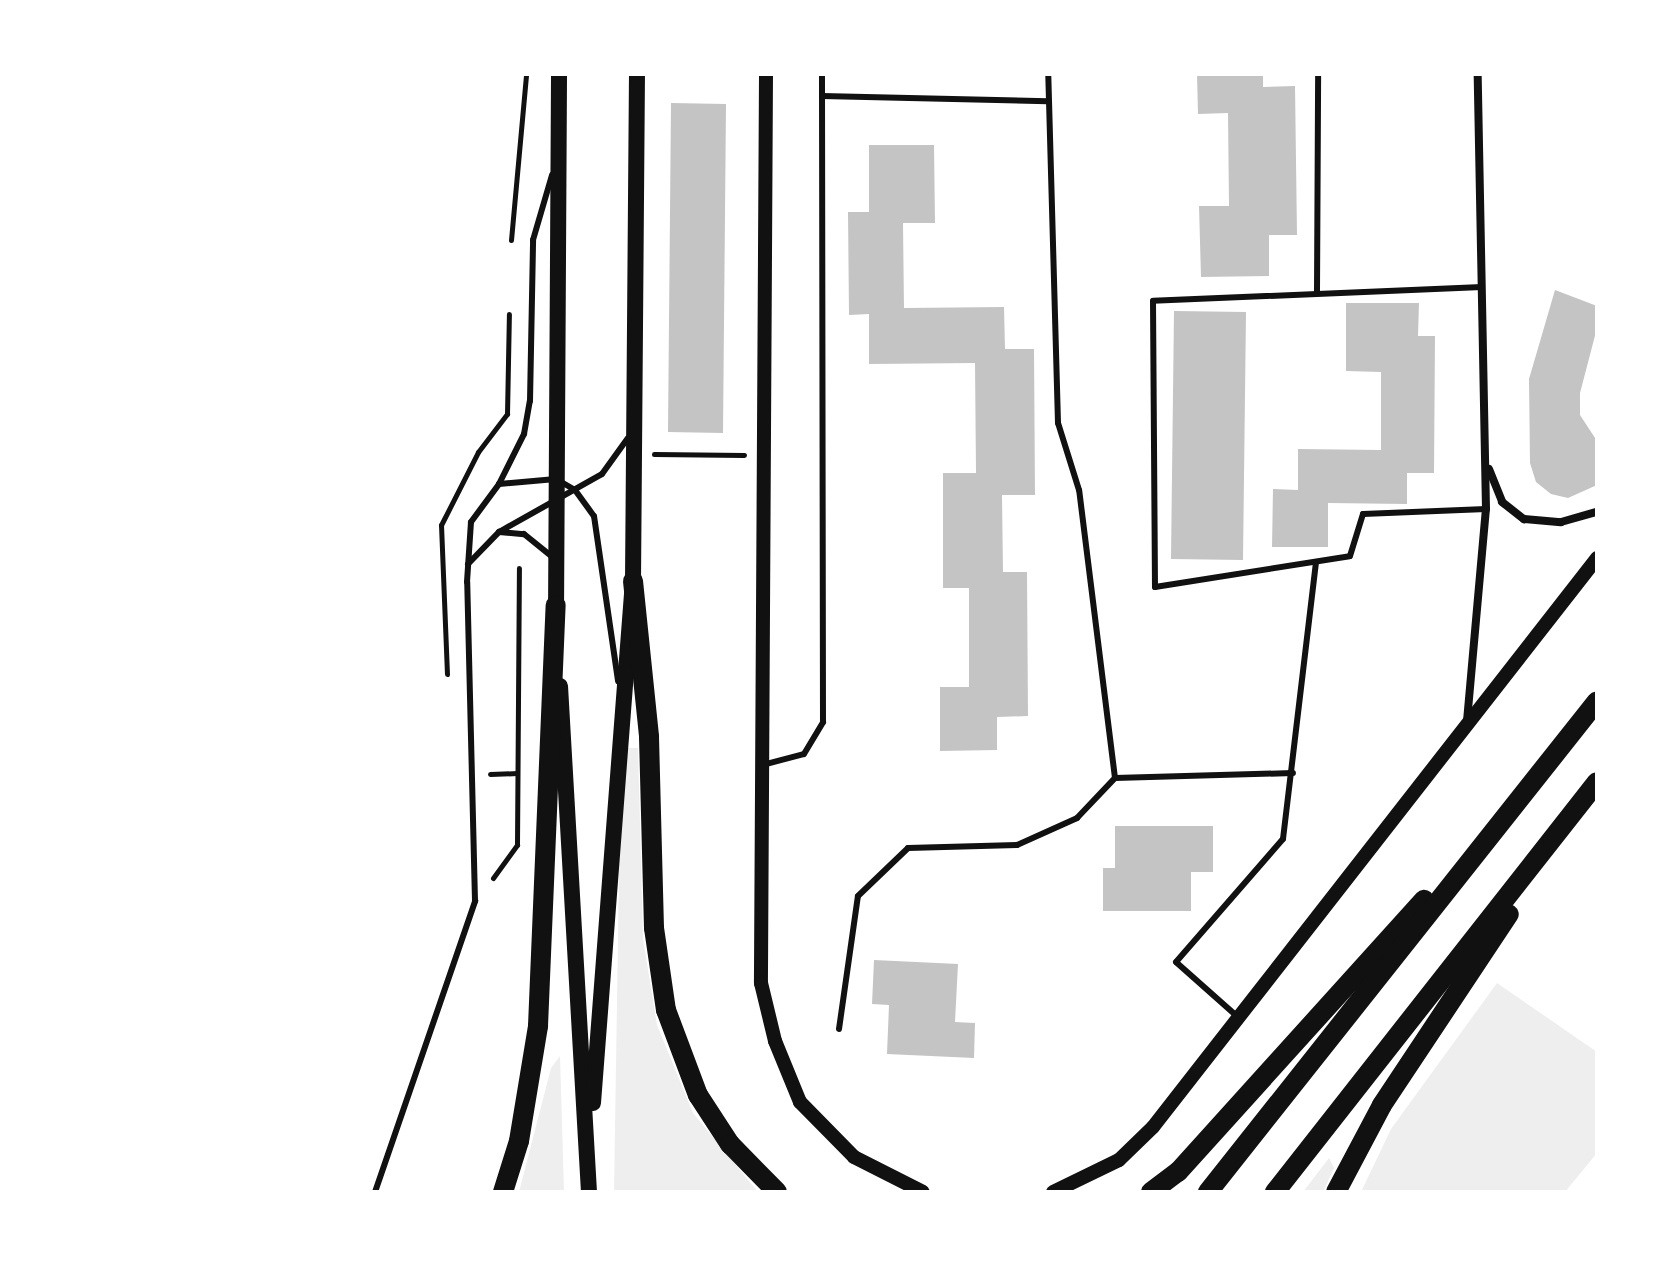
<!DOCTYPE html>
<style>
body{margin:0}
#map{position:relative;width:1671px;height:1266px;overflow:hidden;background:#fff;font-family:"Nunito Sans",sans-serif}
div>[style]{position:absolute}
.green>*{inset:0;background:#eee}
.building>*{inset:0;background:#c4c4c4}
.path>*{height:5px;margin:-2.5px;padding:0 2.5px;transform-origin:2.5px;border-radius:2.5px;background:#111}
.service>*{height:6px;margin:-3px;padding:0 3px;transform-origin:3px;border-radius:3px;background:#111}
.minor>*{height:8px;margin:-4px;padding:0 4px;transform-origin:4px;border-radius:4px;background:#111}
.tertiary>*{height:14px;margin:-7px;padding:0 7px;transform-origin:7px;border-radius:7px;background:#111}
.secondary>*{height:16px;margin:-8px;padding:0 8px;transform-origin:8px;border-radius:8px;background:#111}
.primary>*{height:20px;margin:-10px;padding:0 10px;transform-origin:10px;border-radius:10px;background:#111}
span{translate:-50% -50%;white-space:nowrap;text-align:center;line-height:1.15;-webkit-text-stroke:6px #fff;paint-order:stroke}
.frame{position:absolute;inset:0;border:76px solid #fff;pointer-events:none}
</style>
<div id="map">
<div class="green">
<div style="clip-path:polygon(621px 748px,638px 748px,643px 939px,657px 1025px,693px 1113px,758px 1192px,614px 1192px)"></div>
<div style="clip-path:polygon(1497px 983px,1597px 1052px,1597px 1153px,1565px 1192px,1361px 1192px,1391px 1129px)"></div>
<div style="clip-path:polygon(560px 1056px,564px 1192px,519px 1192px,551px 1068px)"></div>
<div style="clip-path:polygon(1329px 1158px,1334px 1168px,1323px 1192px,1303px 1192px)"></div>
</div>
<div class="building">
<div style="clip-path:polygon(1197px 74px,1263px 74px,1263px 87px,1295px 86px,1297px 235px,1269px 235px,1269px 276px,1201px 277px,1199px 206px,1229px 206px,1228px 113px,1198px 114px)"></div>
<div style="clip-path:polygon(671px 103px,726px 104px,723px 433px,668px 432px)"></div>
<div style="clip-path:polygon(869px 145px,934px 145px,935px 223px,903px 223px,904px 308px,1004px 307px,1005px 349px,1034px 349px,1035px 495px,1002px 495px,1003px 572px,1027px 572px,1028px 716px,997px 717px,997px 750px,940px 751px,940px 687px,969px 687px,969px 588px,943px 588px,943px 473px,976px 473px,975px 363px,869px 364px,869px 314px,849px 315px,848px 212px,869px 212px)"></div>
<div style="clip-path:polygon(1555px 290px,1597px 306px,1597px 328px,1580px 393px,1580px 415px,1597px 441px,1597px 485px,1568px 498px,1551px 494px,1536px 482px,1530px 463px,1529px 379px)"></div>
<div style="clip-path:polygon(1346px 303px,1419px 303px,1418px 336px,1435px 336px,1434px 473px,1407px 473px,1407px 504px,1328px 503px,1328px 547px,1272px 547px,1273px 489px,1298px 490px,1298px 449px,1381px 450px,1381px 372px,1346px 371px)"></div>
<div style="clip-path:polygon(1174px 311px,1246px 312px,1243px 560px,1171px 559px)"></div>
<div style="clip-path:polygon(1115px 826px,1213px 826px,1213px 872px,1191px 872px,1191px 911px,1103px 911px,1103px 868px,1115px 868px)"></div>
<div style="clip-path:polygon(874px 960px,958px 964px,955px 1022px,975px 1023px,974px 1058px,887px 1054px,889px 1005px,872px 1004px)"></div>
</div>
<div class="path">
<div style="left:511px;top:240px;width:167px;rotate:-84.8deg"></div>
<div style="left:654px;top:454px;width:90px;rotate:0.6deg"></div>
<div style="left:447px;top:674px;width:149px;rotate:-92.3deg"></div>
<div style="left:441px;top:525px;width:82px;rotate:-63.1deg"></div>
<div style="left:478px;top:452px;width:48px;rotate:-52.7deg"></div>
<div style="left:507px;top:414px;width:100px;rotate:-88.9deg"></div>
<div style="left:490px;top:774px;width:27px;rotate:-2deg"></div>
<div style="left:493px;top:878px;width:41px;rotate:-54deg"></div>
<div style="left:517px;top:845px;width:277px;rotate:-89.6deg"></div>
</div>
<div class="service">
<div style="left:822px;top:96px;width:226px;rotate:1.3deg"></div>
<div style="left:1482px;top:287px;width:329px;rotate:177.6deg"></div>
<div style="left:1153px;top:301px;width:286px;rotate:89.6deg"></div>
<div style="left:1155px;top:587px;width:197px;rotate:-9deg"></div>
<div style="left:1350px;top:556px;width:44px;rotate:-72.8deg"></div>
<div style="left:1363px;top:514px;width:123px;rotate:-2.3deg"></div>
<div style="left:1317px;top:291px;width:217px;rotate:-89.7deg"></div>
<div style="left:499px;top:484px;width:57px;rotate:-5deg"></div>
<div style="left:556px;top:479px;width:22px;rotate:30deg"></div>
<div style="left:575px;top:490px;width:32px;rotate:54deg"></div>
<div style="left:594px;top:516px;width:167px;rotate:81.7deg"></div>
<div style="left:499px;top:532px;width:25px;rotate:5deg"></div>
<div style="left:524px;top:534px;width:38px;rotate:39deg"></div>
<div style="left:468px;top:564px;width:45px;rotate:-45.9deg"></div>
<div style="left:499px;top:532px;width:118px;rotate:-29.4deg"></div>
<div style="left:602px;top:474px;width:44px;rotate:-54.2deg"></div>
<div style="left:762px;top:765px;width:43px;rotate:-14.7deg"></div>
<div style="left:804px;top:754px;width:37px;rotate:-59deg"></div>
<div style="left:823px;top:722px;width:648px;rotate:-90.09deg"></div>
<div style="left:1115px;top:778px;width:178px;rotate:-1.6deg"></div>
<div style="left:1239px;top:1018px;width:84px;rotate:-138.4deg"></div>
<div style="left:1176px;top:962px;width:163px;rotate:-49deg"></div>
<div style="left:1283px;top:839px;width:277px;rotate:-83.2deg"></div>
<div style="left:839px;top:1029px;width:134px;rotate:-81.9deg"></div>
<div style="left:858px;top:896px;width:69px;rotate:-43.8deg"></div>
<div style="left:908px;top:848px;width:109px;rotate:-1.6deg"></div>
<div style="left:1017px;top:845px;width:66px;rotate:-24.2deg"></div>
<div style="left:1077px;top:818px;width:55px;rotate:-46.5deg"></div>
<div style="left:1115px;top:778px;width:290px;rotate:-97.1deg"></div>
<div style="left:1079px;top:490px;width:70px;rotate:-107.4deg"></div>
<div style="left:1058px;top:423px;width:349px;rotate:-91.6deg"></div>
<div style="left:375px;top:1192px;width:308px;rotate:-71deg"></div>
<div style="left:475px;top:901px;width:319px;rotate:-91.4deg"></div>
<div style="left:467px;top:582px;width:60px;rotate:-86.2deg"></div>
<div style="left:471px;top:522px;width:47px;rotate:-53.6deg"></div>
<div style="left:499px;top:484px;width:56px;rotate:-63.4deg"></div>
<div style="left:524px;top:434px;width:34px;rotate:-80deg"></div>
<div style="left:530px;top:401px;width:161px;rotate:-88.9deg"></div>
<div style="left:533px;top:240px;width:68px;rotate:-73.7deg"></div>
</div>
<div class="minor">
<div style="left:1489px;top:469px;width:35px;rotate:68deg"></div>
<div style="left:1502px;top:502px;width:28px;rotate:38deg"></div>
<div style="left:1524px;top:519px;width:37px;rotate:5deg"></div>
<div style="left:1561px;top:522px;width:37px;rotate:-16deg"></div>
<div style="left:1467px;top:721px;width:213px;rotate:-84.9deg"></div>
<div style="left:1486px;top:509px;width:435px;rotate:-91.1deg"></div>
</div>
<div class="tertiary">
<div style="left:766px;top:74px;width:909px;rotate:90.32deg"></div>
<div style="left:761px;top:983px;width:60px;rotate:76.4deg"></div>
<div style="left:775px;top:1041px;width:66px;rotate:67.7deg"></div>
<div style="left:800px;top:1102px;width:77px;rotate:45.5deg"></div>
<div style="left:854px;top:1157px;width:77px;rotate:26.9deg"></div>
<div style="left:1053px;top:1192px;width:73px;rotate:-25.9deg"></div>
<div style="left:1119px;top:1160px;width:47px;rotate:-44.1deg"></div>
<div style="left:1153px;top:1127px;width:722px;rotate:-52.03deg"></div>
</div>
<div class="secondary">
<div style="left:556px;top:615px;width:541px;rotate:-89.68deg"></div>
<div style="left:560px;top:686px;width:507px;rotate:86.72deg"></div>
<div style="left:593px;top:1103px;width:524px;rotate:-85.62deg"></div>
<div style="left:633px;top:581px;width:507px;rotate:-89.55deg"></div>
</div>
<div class="primary">
<div style="left:633px;top:581px;width:157px;rotate:84.1deg"></div>
<div style="left:649px;top:737px;width:191px;rotate:88.5deg"></div>
<div style="left:654px;top:928px;width:83px;rotate:81.7deg"></div>
<div style="left:666px;top:1010px;width:91px;rotate:69.4deg"></div>
<div style="left:698px;top:1095px;width:59px;rotate:56.9deg"></div>
<div style="left:730px;top:1144px;width:67px;rotate:45.6deg"></div>
<div style="left:503px;top:1192px;width:53px;rotate:-72.6deg"></div>
<div style="left:519px;top:1141px;width:117px;rotate:-80.6deg"></div>
<div style="left:538px;top:1026px;width:421px;rotate:-87.6deg"></div>
<div style="left:1151px;top:1192px;width:34px;rotate:-37deg"></div>
<div style="left:1178px;top:1172px;width:367px;rotate:-47.9deg"></div>
<div style="left:1208px;top:1192px;width:626px;rotate:-51.61deg"></div>
<div style="left:1275px;top:1192px;width:521px;rotate:-51.86deg"></div>
<div style="left:1336px;top:1192px;width:98px;rotate:-62.1deg"></div>
<div style="left:1382px;top:1105px;width:229px;rotate:-56.4deg"></div>
</div>
<div class="frame"></div>
</div>
